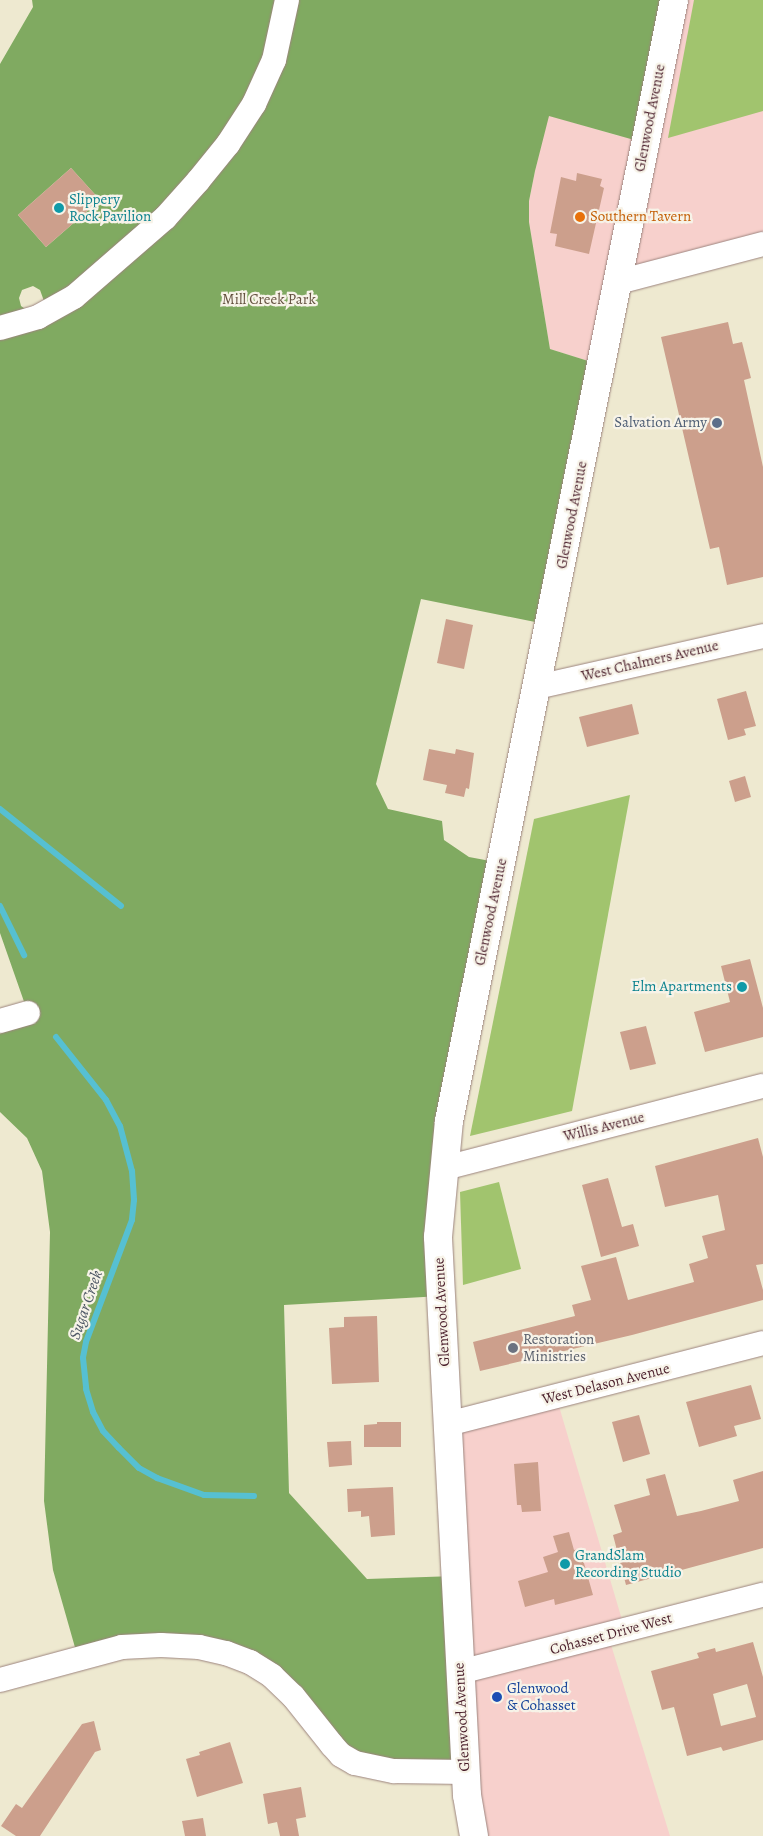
<!DOCTYPE html>
<style>
body{margin:0}
#map{position:relative;width:763px;height:1836px;overflow:hidden;background:#eee9d0;font-family:Alegreya,serif}
div>[style]{position:absolute}
.built>*{inset:0;background:#f7d0cc}
.green>*{inset:0;background:#a1c46e}
.forest>*{inset:0;background:#80aa61}
.stream>*{height:6px;margin:-3px;padding:0 3px;transform-origin:3px;border-radius:3px;background:#56c0d2}
.building>*{inset:0;background:#cc9f8c}
.roads{filter:drop-shadow(0 0 1px #9c847e) drop-shadow(0 0 1px #9c847e)}
.minor>*{height:24px;margin:-12px;padding:0 12px;transform-origin:12px;border-radius:12px;background:#fff}
.major>*{height:28px;margin:-14px;padding:0 14px;transform-origin:14px;border-radius:14px;background:#fff}
.dots>*{width:14px;height:14px;translate:-50% -50%;box-sizing:border-box;border:2px solid #f7f3e8;border-radius:50%}
span{translate:-50% -50%;white-space:nowrap;text-align:center;line-height:1.15;-webkit-text-stroke:4.5px #f7f3e8;paint-order:stroke}
.street-label{font-size:15px;color:#4a1f2b}
.culture-label{font-size:15px;color:#0d838f}
.left{translate:0 -50%;text-align:left}
.right{translate:-100% -50%;text-align:right}
.food-label{font-size:15px;color:#c56008}
.park-label{font-size:15px;color:#64513f}
.service-label{font-size:15px;color:#4e5e75}
.worship-label{font-size:15px;color:#5b616d}
.transit-label{font-size:15px;color:#164399}
.water-label{font-size:16px;color:#4e5765;font-style:italic}
</style>
<div id="map">
<div class="built">
<div style="clip-path:polygon(674px 0,763px 0,763px 244px,618px 282px,601px 365px,550px 349px,529px 222px,529px 201px,535px 171px,548px 115px,619px 136px)"></div>
<div style="clip-path:polygon(556px 1396px,625px 1630px,608px 1635px,670px 1836px,474px 1836px,448px 1424px)"></div>
</div>
<div class="green">
<div style="clip-path:polygon(694px 0,763px 0,763px 111px,668px 138px)"></div>
<div style="clip-path:polygon(630px 795px,572px 1111px,470px 1136px,534px 819px)"></div>
<div style="clip-path:polygon(499px 1182px,521px 1269px,463px 1285px,460px 1192px)"></div>
</div>
<div class="forest">
<div style="clip-path:polygon(evenodd,32px 0,674px 0,645px 143px,549px 116px,535px 171px,529px 201px,529px 222px,550px 349px,601px 365px,550px 625px,421px 599px,376px 784px,388px 809px,442px 821px,444px 840px,469px 857px,501px 863px,449px 1121px,441px 1296px,284px 1305px,289px 1493px,367px 1579px,455px 1576px,465px 1772px,374px 1768px,312px 1723px,226px 1653px,78px 1658px,53px 1570px,44px 1501px,50px 1232px,42px 1171px,27px 1138px,0 1112px,0 1021px,28px 1013px,0 933px,0 64px,33px 7px,32px 0,71px 168px,100px 200px,46px 247px,18px 215px,71px 168px,32px 0,33px 286px,40px 290px,44px 301px,28px 311px,21px 306px,19px 298px,22px 290px,33px 286px)"></div>
</div>
<div class="stream">
<div style="left:0;top:809px;width:155px;rotate:38.7deg"></div>
<div style="left:0;top:906px;width:55px;rotate:63.9deg"></div>
<div style="left:56px;top:1037px;width:80px;rotate:51.6deg"></div>
<div style="left:106px;top:1100px;width:30px;rotate:62deg"></div>
<div style="left:120px;top:1126px;width:47px;rotate:75.1deg"></div>
<div style="left:132px;top:1171px;width:29px;rotate:86deg"></div>
<div style="left:134px;top:1200px;width:20px;rotate:96deg"></div>
<div style="left:132px;top:1220px;width:130px;rotate:110.7deg"></div>
<div style="left:86px;top:1342px;width:16px;rotate:101deg"></div>
<div style="left:83px;top:1358px;width:31px;rotate:84deg"></div>
<div style="left:86px;top:1389px;width:24px;rotate:73deg"></div>
<div style="left:93px;top:1412px;width:21px;rotate:62deg"></div>
<div style="left:103px;top:1431px;width:23px;rotate:47deg"></div>
<div style="left:119px;top:1448px;width:28px;rotate:45deg"></div>
<div style="left:139px;top:1468px;width:21px;rotate:29deg"></div>
<div style="left:157px;top:1478px;width:50px;rotate:19.9deg"></div>
<div style="left:204px;top:1495px;width:50px;rotate:1.1deg"></div>
</div>
<div class="building">
<div style="clip-path:polygon(71px 168px,100px 200px,46px 247px,18px 215px)"></div>
<div style="clip-path:polygon(577px 173px,602px 179px,600px 186px,604px 188px,589px 254px,555px 246px,557px 234px,550px 233px,561px 177px,576px 181px)"></div>
<div style="clip-path:polygon(728px 322px,733px 344px,742px 342px,751px 378px,744px 380px,763px 467px,763px 577px,727px 585px,719px 547px,710px 549px,661px 337px)"></div>
<div style="clip-path:polygon(446px 619px,473px 625px,464px 669px,437px 663px)"></div>
<div style="clip-path:polygon(746px 691px,756px 726px,744px 729px,746px 735px,728px 740px,717px 699px)"></div>
<div style="clip-path:polygon(632px 704px,639px 734px,587px 747px,579px 717px)"></div>
<div style="clip-path:polygon(429px 749px,455px 754px,456px 749px,474px 753px,469px 789px,466px 788px,464px 797px,445px 793px,447px 785px,423px 780px)"></div>
<div style="clip-path:polygon(745px 776px,751px 797px,735px 802px,729px 781px)"></div>
<div style="clip-path:polygon(750px 959px,763px 1008px,763px 1037px,705px 1052px,694px 1012px,730px 1002px,721px 966px)"></div>
<div style="clip-path:polygon(646px 1026px,656px 1064px,630px 1070px,620px 1032px)"></div>
<div style="clip-path:polygon(758px 1138px,763px 1157px,763px 1264px,756px 1265px,763px 1290px,763px 1300px,632px 1335px,480px 1371px,473px 1342px,575px 1316px,572px 1305px,591px 1300px,581px 1266px,616px 1257px,628px 1300px,694px 1282px,689px 1264px,708px 1258px,702px 1236px,725px 1230px,718px 1195px,665px 1207px,655px 1166px)"></div>
<div style="clip-path:polygon(608px 1178px,622px 1227px,633px 1224px,639px 1246px,601px 1257px,582px 1185px)"></div>
<div style="clip-path:polygon(377px 1316px,379px 1382px,332px 1384px,329px 1328px,344px 1327px,344px 1317px)"></div>
<div style="clip-path:polygon(751px 1385px,761px 1419px,734px 1426px,737px 1436px,699px 1447px,686px 1402px)"></div>
<div style="clip-path:polygon(639px 1415px,650px 1454px,623px 1462px,612px 1422px)"></div>
<div style="clip-path:polygon(377px 1422px,401px 1422px,401px 1447px,364px 1447px,364px 1425px,377px 1424px)"></div>
<div style="clip-path:polygon(351px 1441px,352px 1465px,329px 1467px,327px 1442px)"></div>
<div style="clip-path:polygon(538px 1462px,541px 1511px,522px 1512px,521px 1505px,517px 1505px,514px 1464px)"></div>
<div style="clip-path:polygon(763px 1471px,763px 1548px,626px 1585px,613px 1535px,622px 1532px,614px 1505px,650px 1495px,646px 1479px,665px 1474px,677px 1516px,701px 1511px,739px 1501px,733px 1480px)"></div>
<div style="clip-path:polygon(393px 1487px,395px 1535px,371px 1537px,369px 1516px,361px 1517px,361px 1511px,348px 1512px,347px 1489px)"></div>
<div style="clip-path:polygon(569px 1532px,574px 1550px,580px 1549px,593px 1595px,555px 1605px,554px 1599px,525px 1607px,518px 1581px,548px 1572px,543px 1557px,558px 1552px,553px 1536px)"></div>
<div style="clip-path:polygon(evenodd,753px 1642px,763px 1677px,763px 1740px,723px 1751px,721px 1747px,687px 1756px,674px 1707px,662px 1710px,651px 1671px,699px 1658px,697px 1653px,715px 1648px,716px 1652px,753px 1642px,747px 1684px,756px 1717px,721px 1726px,713px 1694px,747px 1684px)"></div>
<div style="clip-path:polygon(94px 1721px,101px 1750px,95px 1752px,40px 1836px,16px 1836px,1px 1826px,16px 1804px,22px 1808px,82px 1724px)"></div>
<div style="clip-path:polygon(230px 1742px,243px 1783px,197px 1797px,186px 1759px,200px 1755px,199px 1752px)"></div>
<div style="clip-path:polygon(301px 1787px,306px 1817px,296px 1819px,299px 1836px,280px 1836px,277px 1822px,268px 1824px,263px 1794px)"></div>
<div style="clip-path:polygon(203px 1818px,206px 1836px,185px 1836px,182px 1821px)"></div>
</div>
<div class="roads">
<div class="minor">
<div style="left:618px;top:282px;width:150px;rotate:-14.7deg"></div>
<div style="left:0;top:328px;width:40px;rotate:-16deg"></div>
<div style="left:38px;top:317px;width:41px;rotate:-29.1deg"></div>
<div style="left:74px;top:297px;width:121px;rotate:-41deg"></div>
<div style="left:165px;top:218px;width:50px;rotate:-48.3deg"></div>
<div style="left:198px;top:181px;width:48px;rotate:-51deg"></div>
<div style="left:228px;top:144px;width:48px;rotate:-57deg"></div>
<div style="left:254px;top:104px;width:48px;rotate:-65.6deg"></div>
<div style="left:274px;top:60px;width:61px;rotate:-77.8deg"></div>
<div style="left:537px;top:687px;width:232px;rotate:-12.7deg"></div>
<div style="left:0;top:1021px;width:29px;rotate:-16deg"></div>
<div style="left:445px;top:1168px;width:328px;rotate:-14.5deg"></div>
<div style="left:448px;top:1424px;width:325px;rotate:-14.4deg"></div>
<div style="left:460px;top:1672px;width:313px;rotate:-14.3deg"></div>
<div style="left:0;top:1680px;width:126px;rotate:-15.1deg"></div>
<div style="left:122px;top:1647px;width:39px;rotate:-3deg"></div>
<div style="left:161px;top:1645px;width:38px;rotate:3deg"></div>
<div style="left:199px;top:1647px;width:28px;rotate:13deg"></div>
<div style="left:226px;top:1653px;width:26px;rotate:21deg"></div>
<div style="left:250px;top:1662px;width:26px;rotate:32deg"></div>
<div style="left:272px;top:1676px;width:29px;rotate:44deg"></div>
<div style="left:293px;top:1696px;width:63px;rotate:51.5deg"></div>
<div style="left:332px;top:1745px;width:13px;rotate:48deg"></div>
<div style="left:341px;top:1755px;width:16px;rotate:30deg"></div>
<div style="left:355px;top:1763px;width:40px;rotate:12deg"></div>
<div style="left:394px;top:1771px;width:71px;rotate:0.8deg"></div>
</div>
<div class="major">
<div style="left:474px;top:1836px;width:42px;rotate:-99.7deg"></div>
<div style="left:467px;top:1795px;width:559px;rotate:-92.98deg"></div>
<div style="left:438px;top:1237px;width:117px;rotate:-84.6deg"></div>
<div style="left:449px;top:1121px;width:1143px;rotate:-78.65deg"></div>
</div>
</div>
<div class="dots">
<div style="left:59px;top:208px;background:#0f9aa8"></div>
<div style="left:580px;top:217px;background:#e8710a"></div>
<div style="left:717px;top:423px;background:#5c6f8a"></div>
<div style="left:742px;top:987px;background:#0f9aa8"></div>
<div style="left:513px;top:1348px;background:#6b7280"></div>
<div style="left:565px;top:1564px;background:#0f9aa8"></div>
<div style="left:497px;top:1697px;background:#1a4fb4"></div>
</div>
<div class="street-label">
<span style="left:650px;top:118px;rotate:-79deg">Glenwood Avenue</span>
<span style="left:572px;top:515px;rotate:-79deg">Glenwood Avenue</span>
<span style="left:650px;top:661px;rotate:-13deg">West Chalmers Avenue</span>
<span style="left:491px;top:912px;rotate:-78deg">Glenwood Avenue</span>
<span style="left:604px;top:1127px;rotate:-14deg">Willis Avenue</span>
<span style="left:442px;top:1312px;rotate:-93deg">Glenwood Avenue</span>
<span style="left:606px;top:1384px;rotate:-14deg">West Delason Avenue</span>
<span style="left:611px;top:1634px;rotate:-15deg">Cohasset Drive West</span>
<span style="left:462px;top:1717px;rotate:-93deg">Glenwood Avenue</span>
</div>
<div class="culture-label">
<span class="left" style="left:69px;top:208px">Slippery<br>Rock Pavilion</span>
<span class="right" style="left:732px;top:987px">Elm Apartments</span>
<span class="left" style="left:575px;top:1564px">GrandSlam<br>Recording Studio</span>
</div>
<div class="food-label">
<span class="left" style="left:590px;top:217px">Southern Tavern</span>
</div>
<div class="park-label">
<span style="left:269px;top:300px">Mill Creek Park</span>
</div>
<div class="service-label">
<span class="right" style="left:707px;top:423px">Salvation Army</span>
</div>
<div class="worship-label">
<span class="left" style="left:523px;top:1348px">Restoration<br>Ministries</span>
</div>
<div class="transit-label">
<span class="left" style="left:507px;top:1697px">Glenwood<br>&amp; Cohasset</span>
</div>
<div class="water-label">
<span style="left:86px;top:1305px;rotate:-71deg">Sugar Creek</span>
</div>
</div>
